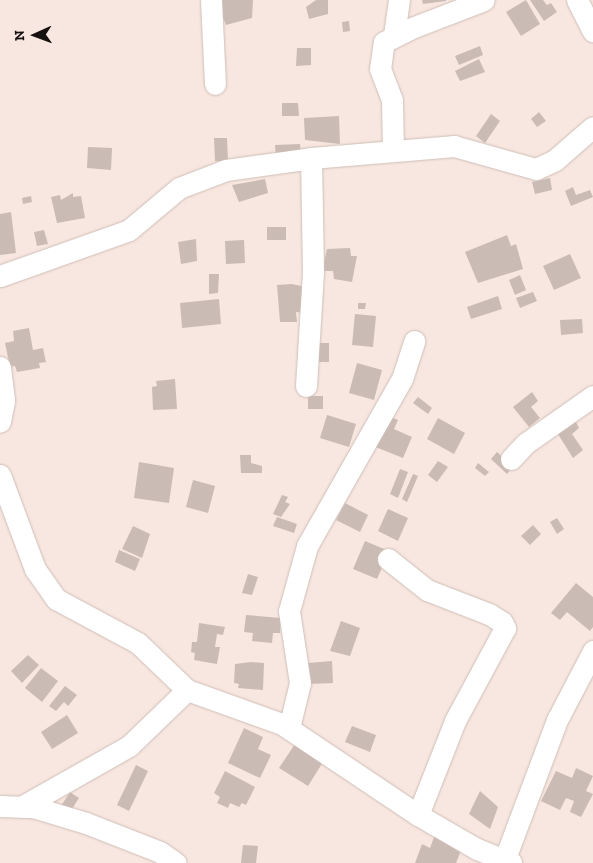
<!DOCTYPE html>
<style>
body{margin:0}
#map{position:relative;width:593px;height:863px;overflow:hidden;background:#f8e7e0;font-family:"Zilla Slab",serif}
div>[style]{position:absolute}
.building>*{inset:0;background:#cbbbb5}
.roads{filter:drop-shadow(0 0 1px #cebeb7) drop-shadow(0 0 1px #cebeb7)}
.minor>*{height:21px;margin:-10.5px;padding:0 10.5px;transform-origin:10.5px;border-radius:10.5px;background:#fff}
span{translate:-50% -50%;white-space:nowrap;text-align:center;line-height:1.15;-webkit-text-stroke:4.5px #f8e7e0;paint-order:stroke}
.north{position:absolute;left:10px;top:10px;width:50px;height:50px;-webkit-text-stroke:4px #f8e7e0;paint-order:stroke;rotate:268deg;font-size:14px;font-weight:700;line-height:20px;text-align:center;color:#16100e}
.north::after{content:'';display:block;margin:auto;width:18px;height:22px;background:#16100e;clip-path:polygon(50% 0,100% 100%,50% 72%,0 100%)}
</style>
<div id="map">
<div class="building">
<div style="clip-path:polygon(216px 0,253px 0,252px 18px,226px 25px)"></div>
<div style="clip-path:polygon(316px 0,328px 0,328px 14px,309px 19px,306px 7px)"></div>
<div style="clip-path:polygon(422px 0,446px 0,446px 1px,423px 4px)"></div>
<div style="clip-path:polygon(526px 0,540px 24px,521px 36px,506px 12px)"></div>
<div style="clip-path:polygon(530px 0,543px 0,547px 5px,551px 3px,557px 12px,544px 21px)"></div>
<div style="clip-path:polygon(349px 21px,350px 31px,343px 32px,342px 22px)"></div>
<div style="clip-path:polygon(480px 46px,483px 55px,459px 65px,455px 56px)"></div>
<div style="clip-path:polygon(297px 48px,311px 48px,311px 65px,296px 66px)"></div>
<div style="clip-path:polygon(479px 59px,485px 72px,460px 81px,455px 71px)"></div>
<div style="clip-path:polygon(282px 103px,298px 103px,299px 116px,282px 116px)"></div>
<div style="clip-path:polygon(539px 112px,546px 121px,537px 127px,531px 119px)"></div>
<div style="clip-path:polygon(491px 114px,500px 121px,485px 143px,476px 136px)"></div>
<div style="clip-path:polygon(339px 116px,340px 144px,305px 140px,304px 118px)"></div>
<div style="clip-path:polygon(214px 138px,227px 138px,228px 161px,215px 161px)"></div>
<div style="clip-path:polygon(300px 144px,301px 154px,276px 158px,275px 145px)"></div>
<div style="clip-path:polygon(88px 147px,112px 148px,111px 170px,87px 168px)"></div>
<div style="clip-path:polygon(550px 178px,552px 190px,535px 194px,532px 182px)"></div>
<div style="clip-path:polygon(265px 179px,268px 193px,239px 202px,232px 185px)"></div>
<div style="clip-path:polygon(573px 187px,576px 195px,590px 190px,593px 197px,571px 206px,565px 191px)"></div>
<div style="clip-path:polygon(73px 193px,73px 197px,81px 196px,85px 218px,57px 223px,51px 197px,60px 195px,61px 200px)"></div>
<div style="clip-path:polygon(31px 196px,32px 202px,23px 204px,22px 198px)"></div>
<div style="clip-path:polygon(11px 212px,16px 253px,0 255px,0 214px)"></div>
<div style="clip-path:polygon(267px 227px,286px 227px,286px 240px,267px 240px)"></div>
<div style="clip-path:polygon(44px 230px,48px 244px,37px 246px,34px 232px)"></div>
<div style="clip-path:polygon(507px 235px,511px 246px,516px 244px,523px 269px,478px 283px,465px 252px)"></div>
<div style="clip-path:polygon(196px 239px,197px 261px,181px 264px,178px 242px)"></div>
<div style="clip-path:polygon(244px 240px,245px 263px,226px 264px,225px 241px)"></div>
<div style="clip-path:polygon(350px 248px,351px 256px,357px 256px,352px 282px,334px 279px,333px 271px,322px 271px,327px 249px)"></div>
<div style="clip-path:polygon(570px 254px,581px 278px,554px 290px,543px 266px)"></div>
<div style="clip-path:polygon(209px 274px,219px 274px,218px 293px,209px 294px)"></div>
<div style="clip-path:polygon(520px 275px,526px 290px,515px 295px,509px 280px)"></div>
<div style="clip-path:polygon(292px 284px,301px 286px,308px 295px,307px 313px,296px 312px,297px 322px,280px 322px,277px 285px)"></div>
<div style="clip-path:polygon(533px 292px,537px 301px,520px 308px,516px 298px)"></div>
<div style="clip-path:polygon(498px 296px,502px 309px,471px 319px,467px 307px)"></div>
<div style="clip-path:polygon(219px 299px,221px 324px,182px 328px,180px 303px)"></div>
<div style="clip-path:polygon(358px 303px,366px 303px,365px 309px,358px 309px)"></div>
<div style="clip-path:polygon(355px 314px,376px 316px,373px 347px,352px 345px)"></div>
<div style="clip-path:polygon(582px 319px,583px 333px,561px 335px,560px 320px)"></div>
<div style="clip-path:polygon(29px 328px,33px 350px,43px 348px,46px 362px,39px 363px,40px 368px,17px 372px,15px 366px,10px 367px,5px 343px,14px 341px,13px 331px)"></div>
<div style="clip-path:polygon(318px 343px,329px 343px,329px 362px,319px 362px)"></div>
<div style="clip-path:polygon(357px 363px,382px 370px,374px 400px,349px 393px)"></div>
<div style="clip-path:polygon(175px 379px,177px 409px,153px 410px,152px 387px,157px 386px,156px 381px)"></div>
<div style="clip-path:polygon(532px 392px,538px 401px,531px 407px,540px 418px,529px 427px,513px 407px)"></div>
<div style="clip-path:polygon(308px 396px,323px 396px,323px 409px,308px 409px)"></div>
<div style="clip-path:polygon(418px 397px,432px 408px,428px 414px,413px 403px)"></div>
<div style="clip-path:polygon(327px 415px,356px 424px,349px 447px,320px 438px)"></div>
<div style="clip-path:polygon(386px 415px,398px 420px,394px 429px,412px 437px,403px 458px,373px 446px)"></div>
<div style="clip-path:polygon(438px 418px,465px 433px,454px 454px,427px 439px)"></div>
<div style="clip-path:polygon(574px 418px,579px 428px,572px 434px,583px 450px,573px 458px,556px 431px)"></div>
<div style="clip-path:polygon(497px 452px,513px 467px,507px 474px,491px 459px)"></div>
<div style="clip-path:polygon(240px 455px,251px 455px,251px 463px,262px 466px,262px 473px,241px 473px)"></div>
<div style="clip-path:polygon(438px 461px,448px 467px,437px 482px,428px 475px)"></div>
<div style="clip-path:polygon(139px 462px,174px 468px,169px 503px,134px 498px)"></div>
<div style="clip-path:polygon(478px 463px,489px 472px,485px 476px,475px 468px)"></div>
<div style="clip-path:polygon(400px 469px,408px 472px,398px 498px,390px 494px)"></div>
<div style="clip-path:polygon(413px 474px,418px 476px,407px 502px,402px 499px)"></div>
<div style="clip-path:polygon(193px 480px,215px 486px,208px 513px,186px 507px)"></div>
<div style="clip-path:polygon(282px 495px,288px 497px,285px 502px,290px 504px,281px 517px,273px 514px)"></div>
<div style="clip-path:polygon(345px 503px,368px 515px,360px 532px,336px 520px)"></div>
<div style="clip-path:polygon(388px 509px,408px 518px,398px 541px,378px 531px)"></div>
<div style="clip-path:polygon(277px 517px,297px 524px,294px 533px,273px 526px)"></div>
<div style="clip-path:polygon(557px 518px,564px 529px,557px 534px,550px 522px)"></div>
<div style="clip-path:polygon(533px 525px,541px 534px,530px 545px,521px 536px)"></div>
<div style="clip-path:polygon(133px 526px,150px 534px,142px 558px,122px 549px)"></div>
<div style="clip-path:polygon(365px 541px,384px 549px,382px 553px,387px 556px,377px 579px,353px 569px)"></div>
<div style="clip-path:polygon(119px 550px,140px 559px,135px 571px,115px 562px)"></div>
<div style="clip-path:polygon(248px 574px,258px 577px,252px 595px,242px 593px)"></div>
<div style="clip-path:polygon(576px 583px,593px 597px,593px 627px,590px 631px,567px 612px,560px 620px,551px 613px)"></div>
<div style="clip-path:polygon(246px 615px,281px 618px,280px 633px,273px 633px,272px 643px,252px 641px,253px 633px,244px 632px)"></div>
<div style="clip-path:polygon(341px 621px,360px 628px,350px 656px,330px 651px)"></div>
<div style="clip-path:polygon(199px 623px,225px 627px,223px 635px,217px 634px,215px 647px,220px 647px,217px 664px,194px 660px,195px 653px,191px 652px,192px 642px,197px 642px)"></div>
<div style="clip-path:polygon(28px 655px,39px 665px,22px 683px,11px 671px)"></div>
<div style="clip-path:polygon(332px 661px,333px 683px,309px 684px,308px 663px)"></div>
<div style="clip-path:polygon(251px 662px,264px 663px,263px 690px,238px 688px,239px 684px,234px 683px,235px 664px)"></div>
<div style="clip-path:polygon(41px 668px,58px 681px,42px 702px,25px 688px)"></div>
<div style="clip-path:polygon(65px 686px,77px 695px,68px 706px,64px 702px,56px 711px,49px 706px)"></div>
<div style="clip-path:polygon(67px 715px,78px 733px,52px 749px,41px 732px)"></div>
<div style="clip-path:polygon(352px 726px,376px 735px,370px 752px,345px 742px)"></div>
<div style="clip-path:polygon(244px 728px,263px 737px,258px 749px,271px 755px,260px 778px,228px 763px)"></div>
<div style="clip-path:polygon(295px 744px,323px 762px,308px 786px,279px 768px)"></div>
<div style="clip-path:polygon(136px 765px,148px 771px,129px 811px,117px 805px)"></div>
<div style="clip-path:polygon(576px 768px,593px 776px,586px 791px,593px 794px,581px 817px,570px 812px,574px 801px,566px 798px,560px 810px,541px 801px,556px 771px,572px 778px)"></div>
<div style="clip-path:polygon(225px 771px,255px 787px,246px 805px,242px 803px,239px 807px,230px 803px,228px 808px,217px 803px,220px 797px,214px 793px)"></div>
<div style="clip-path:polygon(480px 791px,498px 807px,490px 829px,469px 814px)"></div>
<div style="clip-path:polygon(70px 792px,79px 798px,68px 815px,59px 809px)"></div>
<div style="clip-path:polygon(436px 832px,462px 848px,456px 863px,415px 863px,422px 844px,430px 848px)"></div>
<div style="clip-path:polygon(243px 845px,258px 846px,256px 863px,241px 863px)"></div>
</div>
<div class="roads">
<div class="minor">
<div style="left:211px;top:0;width:84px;rotate:87.3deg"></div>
<div style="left:577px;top:0;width:35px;rotate:63deg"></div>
<div style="left:394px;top:35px;width:35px;rotate:-82deg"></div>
<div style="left:393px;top:149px;width:49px;rotate:-91.2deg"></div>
<div style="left:392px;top:100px;width:33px;rotate:-111deg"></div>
<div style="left:380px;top:69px;width:27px;rotate:-82deg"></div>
<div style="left:384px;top:42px;width:28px;rotate:-27deg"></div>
<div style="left:409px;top:29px;width:80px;rotate:-21.1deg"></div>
<div style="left:0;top:276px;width:137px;rotate:-19.6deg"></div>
<div style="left:129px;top:230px;width:65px;rotate:-40deg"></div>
<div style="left:179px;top:188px;width:50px;rotate:-21deg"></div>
<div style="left:226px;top:170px;width:86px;rotate:-8deg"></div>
<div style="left:311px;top:158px;width:144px;rotate:-4.8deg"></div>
<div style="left:454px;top:146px;width:85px;rotate:15.7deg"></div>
<div style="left:536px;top:169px;width:21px;rotate:-25deg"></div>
<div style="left:555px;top:160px;width:50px;rotate:-41deg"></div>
<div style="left:0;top:367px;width:34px;rotate:83deg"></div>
<div style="left:4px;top:401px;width:21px;rotate:101deg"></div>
<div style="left:306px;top:386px;width:114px;rotate:-86.5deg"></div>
<div style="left:313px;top:272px;width:114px;rotate:-91deg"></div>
<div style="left:511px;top:459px;width:22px;rotate:-47deg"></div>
<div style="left:526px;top:443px;width:82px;rotate:-35deg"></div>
<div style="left:0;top:475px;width:100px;rotate:69.6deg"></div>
<div style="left:35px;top:569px;width:37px;rotate:55deg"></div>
<div style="left:56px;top:599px;width:93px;rotate:28.2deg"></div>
<div style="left:138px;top:643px;width:68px;rotate:43.8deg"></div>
<div style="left:187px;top:690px;width:101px;rotate:19.7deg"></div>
<div style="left:282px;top:724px;width:164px;rotate:33.8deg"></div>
<div style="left:418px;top:815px;width:68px;rotate:30deg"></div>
<div style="left:477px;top:849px;width:37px;rotate:22deg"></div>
<div style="left:388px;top:559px;width:50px;rotate:38.5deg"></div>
<div style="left:427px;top:590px;width:66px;rotate:21.2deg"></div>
<div style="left:489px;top:614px;width:15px;rotate:32deg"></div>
<div style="left:502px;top:622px;width:7px;rotate:63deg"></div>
<div style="left:505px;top:628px;width:106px;rotate:118.3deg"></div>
<div style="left:455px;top:721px;width:101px;rotate:111.5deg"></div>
<div style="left:289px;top:728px;width:46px;rotate:-76.3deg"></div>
<div style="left:300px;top:683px;width:73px;rotate:-98.7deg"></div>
<div style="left:289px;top:611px;width:67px;rotate:-74.5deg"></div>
<div style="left:307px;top:546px;width:192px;rotate:-60.4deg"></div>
<div style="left:402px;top:379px;width:40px;rotate:-72deg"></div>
<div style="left:0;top:806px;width:33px;rotate:2deg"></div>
<div style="left:33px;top:807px;width:55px;rotate:16.8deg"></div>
<div style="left:86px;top:823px;width:79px;rotate:21.4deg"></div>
<div style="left:160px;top:852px;width:19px;rotate:35deg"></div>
<div style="left:23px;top:806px;width:122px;rotate:-29.5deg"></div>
<div style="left:129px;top:746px;width:81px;rotate:-44deg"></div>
<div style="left:504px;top:861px;width:151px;rotate:-69.4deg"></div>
<div style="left:557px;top:720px;width:78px;rotate:-62.4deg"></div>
</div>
</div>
<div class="north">N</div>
</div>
